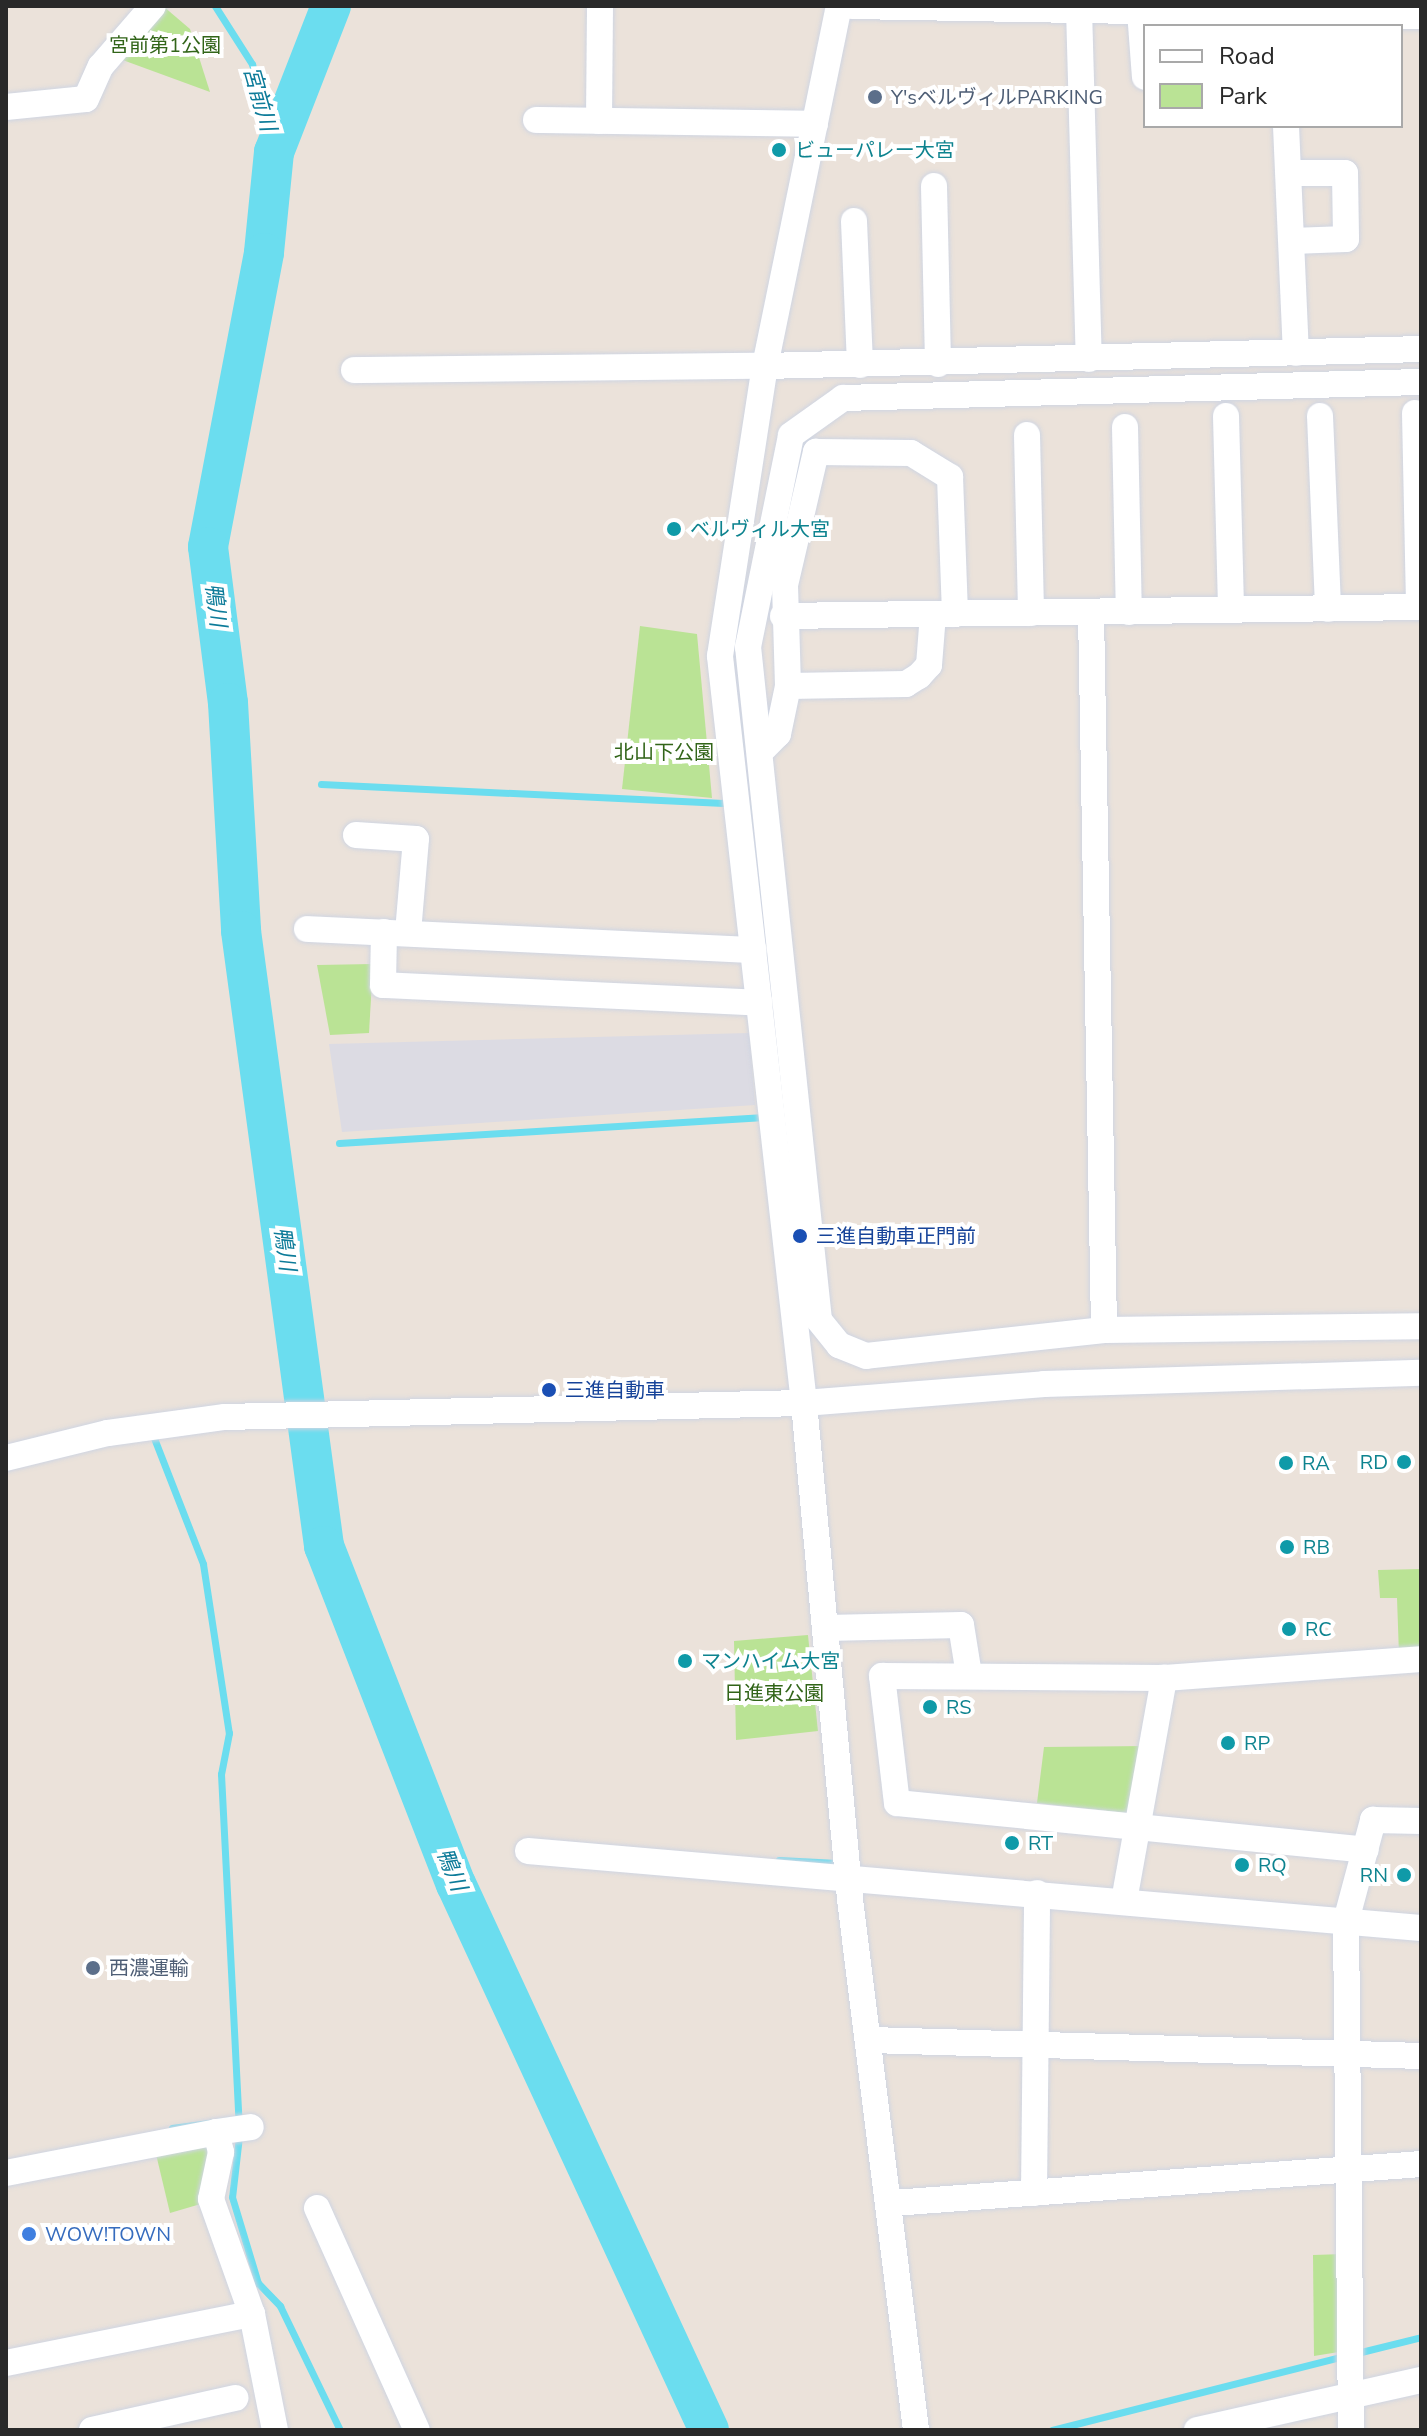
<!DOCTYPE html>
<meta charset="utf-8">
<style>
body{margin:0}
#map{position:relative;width:1427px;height:2436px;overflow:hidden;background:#ebe2da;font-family:"Nunito Sans","Noto Sans JP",sans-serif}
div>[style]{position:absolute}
.industrial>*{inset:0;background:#dcdbe3}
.green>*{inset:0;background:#bae395}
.stream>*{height:7px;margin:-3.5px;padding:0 3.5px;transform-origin:3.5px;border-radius:3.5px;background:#6bddef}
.river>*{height:40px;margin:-20px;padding:0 20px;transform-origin:20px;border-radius:20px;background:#6bddef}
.roads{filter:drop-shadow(0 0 2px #cfd5e2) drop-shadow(0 0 2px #cfd5e2)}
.minor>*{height:26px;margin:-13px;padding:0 13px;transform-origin:13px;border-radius:13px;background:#fff}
.dots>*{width:22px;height:22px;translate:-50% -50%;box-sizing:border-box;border:4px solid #fff;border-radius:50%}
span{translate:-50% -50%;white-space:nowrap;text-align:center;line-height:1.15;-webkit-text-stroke:8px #fff;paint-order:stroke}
.park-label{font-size:20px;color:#326519}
.service-label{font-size:20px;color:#4e5e75}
.left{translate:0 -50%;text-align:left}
.culture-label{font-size:20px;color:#0d838f}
.right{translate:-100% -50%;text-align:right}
.transit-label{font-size:20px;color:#164399}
.shop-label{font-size:20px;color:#366cbe}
.water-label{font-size:22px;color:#0c7b99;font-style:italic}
.frame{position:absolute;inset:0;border:8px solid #292929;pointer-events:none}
.legend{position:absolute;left:1143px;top:24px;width:260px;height:104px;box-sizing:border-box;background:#fff;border:2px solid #a9a9a9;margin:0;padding:10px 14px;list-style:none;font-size:24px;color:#292929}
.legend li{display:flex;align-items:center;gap:16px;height:40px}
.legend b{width:40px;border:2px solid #a9a9a9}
</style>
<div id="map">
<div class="industrial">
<div style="clip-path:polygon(749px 1033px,755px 1105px,342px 1132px,329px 1044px)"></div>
</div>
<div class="green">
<div style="clip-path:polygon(163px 6px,190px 29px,210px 92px,109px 55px)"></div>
<div style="clip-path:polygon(640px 626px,697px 634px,712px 798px,622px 789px)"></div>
<div style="clip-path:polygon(373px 964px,369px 1033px,330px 1035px,317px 965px)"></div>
<div style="clip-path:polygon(1421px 1569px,1421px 1653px,1399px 1655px,1397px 1598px,1380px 1598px,1378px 1570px)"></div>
<div style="clip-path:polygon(808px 1635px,818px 1731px,736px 1740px,734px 1641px)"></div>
<div style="clip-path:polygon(1147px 1746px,1134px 1814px,1037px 1803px,1044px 1747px)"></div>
<div style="clip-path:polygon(213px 2137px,204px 2203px,170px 2213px,155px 2150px)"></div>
<div style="clip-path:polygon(1344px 2254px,1345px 2351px,1314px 2356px,1313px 2255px)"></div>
</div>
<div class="stream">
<div style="left:215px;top:6px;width:69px;rotate:57.5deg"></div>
<div style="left:252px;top:64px;width:91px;rotate:76deg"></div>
<div style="left:321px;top:784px;width:403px;rotate:2.7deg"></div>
<div style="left:339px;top:1143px;width:422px;rotate:-3.5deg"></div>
<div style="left:154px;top:1438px;width:135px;rotate:68.7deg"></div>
<div style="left:203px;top:1564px;width:171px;rotate:81.3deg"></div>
<div style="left:229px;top:1733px;width:42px;rotate:101deg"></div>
<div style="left:221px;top:1774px;width:341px;rotate:87.1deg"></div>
<div style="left:779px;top:1860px;width:58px;rotate:3deg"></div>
<div style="left:172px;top:2128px;width:67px;rotate:-7.8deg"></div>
<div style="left:239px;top:2136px;width:61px;rotate:96.5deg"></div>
<div style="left:232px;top:2197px;width:90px;rotate:73.2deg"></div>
<div style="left:258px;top:2283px;width:32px;rotate:46deg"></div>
<div style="left:280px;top:2306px;width:138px;rotate:64.2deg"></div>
<div style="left:1357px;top:2353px;width:66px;rotate:-14deg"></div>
<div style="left:1052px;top:2430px;width:302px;rotate:-14.2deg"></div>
</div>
<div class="river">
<div style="left:331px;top:6px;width:157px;rotate:111.3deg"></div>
<div style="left:274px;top:152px;width:101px;rotate:95.7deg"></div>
<div style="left:264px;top:253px;width:299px;rotate:100.8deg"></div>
<div style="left:208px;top:547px;width:157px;rotate:82.7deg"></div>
<div style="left:228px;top:703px;width:228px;rotate:86.7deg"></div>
<div style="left:241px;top:931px;width:621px;rotate:82.31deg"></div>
<div style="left:324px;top:1546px;width:363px;rotate:68.7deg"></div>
<div style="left:456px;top:1884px;width:602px;rotate:65.14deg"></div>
</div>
<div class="roads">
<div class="minor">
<div style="left:852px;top:6px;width:569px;rotate:1.01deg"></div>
<div style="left:1079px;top:9px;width:350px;rotate:88.4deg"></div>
<div style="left:1140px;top:11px;width:66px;rotate:85.7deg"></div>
<div style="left:6px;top:107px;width:80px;rotate:-5.7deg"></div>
<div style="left:86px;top:99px;width:36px;rotate:-66deg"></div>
<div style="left:101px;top:66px;width:79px;rotate:-49.1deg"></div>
<div style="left:536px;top:120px;width:279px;rotate:0.8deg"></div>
<div style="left:599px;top:121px;width:115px;rotate:-89.5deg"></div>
<div style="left:1286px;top:126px;width:227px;rotate:87.5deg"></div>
<div style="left:1289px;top:173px;width:56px"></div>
<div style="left:1345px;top:173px;width:66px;rotate:89.1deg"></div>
<div style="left:1346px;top:239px;width:54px;rotate:177.9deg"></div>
<div style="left:934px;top:186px;width:178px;rotate:88.7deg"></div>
<div style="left:854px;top:221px;width:144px;rotate:87.6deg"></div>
<div style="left:354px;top:370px;width:411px;rotate:-0.6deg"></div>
<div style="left:765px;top:366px;width:368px;rotate:-78.4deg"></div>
<div style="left:1415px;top:413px;width:194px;rotate:88.8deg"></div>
<div style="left:1226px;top:416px;width:194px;rotate:88.5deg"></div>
<div style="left:1320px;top:416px;width:193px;rotate:87.6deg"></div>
<div style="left:1125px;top:427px;width:185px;rotate:88.8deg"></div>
<div style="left:1027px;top:435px;width:178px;rotate:88.7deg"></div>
<div style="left:1091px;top:612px;width:718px;rotate:88.96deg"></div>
<div style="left:1104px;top:1330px;width:317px;rotate:-0.7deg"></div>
<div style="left:783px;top:616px;width:638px;rotate:-0.81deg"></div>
<div style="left:788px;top:686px;width:101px;rotate:-91.7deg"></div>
<div style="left:785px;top:585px;width:137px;rotate:-76.9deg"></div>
<div style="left:816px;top:452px;width:95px;rotate:0.6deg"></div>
<div style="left:911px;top:453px;width:46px;rotate:31.6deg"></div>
<div style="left:950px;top:477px;width:137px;rotate:87.9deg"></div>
<div style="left:763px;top:749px;width:21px;rotate:-45deg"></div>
<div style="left:778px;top:734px;width:49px;rotate:-78.2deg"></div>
<div style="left:788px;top:686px;width:118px;rotate:-1deg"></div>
<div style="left:906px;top:684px;width:15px;rotate:-32deg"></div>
<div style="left:919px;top:676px;width:15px;rotate:-48deg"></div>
<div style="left:929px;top:665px;width:51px;rotate:-85.5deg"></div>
<div style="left:356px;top:835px;width:60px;rotate:3.8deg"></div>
<div style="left:416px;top:839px;width:94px;rotate:94.9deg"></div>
<div style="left:307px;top:929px;width:447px;rotate:2.7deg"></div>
<div style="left:384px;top:932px;width:53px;rotate:91.1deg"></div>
<div style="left:383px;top:985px;width:377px;rotate:2.7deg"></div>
<div style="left:1104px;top:1330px;width:239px;rotate:173.8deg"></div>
<div style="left:866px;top:1356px;width:29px;rotate:-158deg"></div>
<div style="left:839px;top:1345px;width:32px;rotate:-129deg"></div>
<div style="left:819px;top:1320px;width:677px;rotate:-96.02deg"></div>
<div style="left:748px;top:647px;width:216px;rotate:-78.5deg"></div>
<div style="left:791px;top:435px;width:64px;rotate:-35.4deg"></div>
<div style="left:843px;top:398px;width:578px;rotate:-1.59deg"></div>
<div style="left:6px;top:1458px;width:105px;rotate:-13.8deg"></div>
<div style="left:108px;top:1433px;width:118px;rotate:-7.8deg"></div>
<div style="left:225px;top:1417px;width:579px;rotate:-1.39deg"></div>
<div style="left:804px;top:1403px;width:241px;rotate:-4.5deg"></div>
<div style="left:1044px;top:1384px;width:377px;rotate:-1.7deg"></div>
<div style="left:826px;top:1628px;width:135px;rotate:-1.3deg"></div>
<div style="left:961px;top:1625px;width:51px;rotate:80.9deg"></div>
<div style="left:1164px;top:1678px;width:282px;rotate:-179.6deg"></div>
<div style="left:882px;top:1676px;width:128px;rotate:83.3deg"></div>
<div style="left:897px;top:1803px;width:471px;rotate:5.7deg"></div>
<div style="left:528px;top:1851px;width:896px;rotate:4.93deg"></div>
<div style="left:1124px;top:1901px;width:227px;rotate:-79.8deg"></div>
<div style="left:1164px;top:1678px;width:258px;rotate:-4.2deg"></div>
<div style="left:870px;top:2040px;width:551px;rotate:1.66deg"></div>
<div style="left:216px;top:2132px;width:35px;rotate:-8deg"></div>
<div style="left:6px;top:2173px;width:214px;rotate:-11deg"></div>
<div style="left:216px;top:2132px;width:21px;rotate:76deg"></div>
<div style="left:221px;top:2152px;width:48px;rotate:102deg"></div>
<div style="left:211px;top:2199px;width:122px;rotate:70.4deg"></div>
<div style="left:252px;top:2314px;width:118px;rotate:78.8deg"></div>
<div style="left:1034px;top:2193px;width:300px;rotate:-89.4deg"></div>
<div style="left:893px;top:2203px;width:529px;rotate:-4.22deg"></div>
<div style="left:317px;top:2208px;width:243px;rotate:65.8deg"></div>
<div style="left:6px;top:2363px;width:251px;rotate:-11.3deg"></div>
<div style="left:92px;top:2430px;width:147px;rotate:-12.6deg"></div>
<div style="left:916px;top:2430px;width:535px;rotate:-97.09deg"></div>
<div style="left:850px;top:1899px;width:498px;rotate:-95.3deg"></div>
<div style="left:804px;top:1403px;width:752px;rotate:-96.42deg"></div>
<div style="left:720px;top:656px;width:293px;rotate:-81.2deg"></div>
<div style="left:765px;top:366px;width:656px;rotate:-1.48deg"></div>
<div style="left:1197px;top:2430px;width:230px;rotate:-12.6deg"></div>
<div style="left:1351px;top:2430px;width:509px;rotate:-90.56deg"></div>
<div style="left:1346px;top:1921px;width:105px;rotate:-75deg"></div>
<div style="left:1373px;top:1820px;width:48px;rotate:1.2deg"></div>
</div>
</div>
<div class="dots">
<div style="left:875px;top:97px;background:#5c6f8a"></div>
<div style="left:779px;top:150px;background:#0f9aa8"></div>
<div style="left:674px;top:529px;background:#0f9aa8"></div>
<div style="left:800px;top:1236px;background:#1a4fb4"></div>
<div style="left:549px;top:1390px;background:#1a4fb4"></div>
<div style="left:1404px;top:1462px;background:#0f9aa8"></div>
<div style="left:1286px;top:1463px;background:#0f9aa8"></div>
<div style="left:1287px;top:1547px;background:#0f9aa8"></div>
<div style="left:1289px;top:1629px;background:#0f9aa8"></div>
<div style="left:685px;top:1661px;background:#0f9aa8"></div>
<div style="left:930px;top:1707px;background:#0f9aa8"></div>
<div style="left:1228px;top:1743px;background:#0f9aa8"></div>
<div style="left:1012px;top:1843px;background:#0f9aa8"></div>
<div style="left:1242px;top:1865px;background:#0f9aa8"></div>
<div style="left:1404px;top:1875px;background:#0f9aa8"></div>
<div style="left:93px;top:1968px;background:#5c6f8a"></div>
<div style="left:29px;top:2234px;background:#3f7fe0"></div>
</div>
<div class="park-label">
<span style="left:165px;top:45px">宮前第1公園</span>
<span style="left:664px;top:752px">北山下公園</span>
<span style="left:774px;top:1693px">日進東公園</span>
</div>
<div class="service-label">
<span class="left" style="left:891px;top:97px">Y'sベルヴィルPARKING</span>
<span class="left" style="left:109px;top:1968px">西濃運輸</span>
</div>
<div class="culture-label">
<span class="left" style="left:795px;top:150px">ビューパレー大宮</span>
<span class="left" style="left:690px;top:529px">ベルヴィル大宮</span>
<span class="right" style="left:1388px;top:1462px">RD</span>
<span class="left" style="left:1302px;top:1463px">RA</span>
<span class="left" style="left:1303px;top:1547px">RB</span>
<span class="left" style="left:1305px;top:1629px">RC</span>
<span class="left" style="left:701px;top:1661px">マンハイム大宮</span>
<span class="left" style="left:946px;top:1707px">RS</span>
<span class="left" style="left:1244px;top:1743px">RP</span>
<span class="left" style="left:1028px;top:1843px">RT</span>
<span class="left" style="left:1258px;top:1865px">RQ</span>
<span class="right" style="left:1388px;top:1875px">RN</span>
</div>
<div class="transit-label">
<span class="left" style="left:816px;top:1236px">三進自動車正門前</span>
<span class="left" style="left:565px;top:1390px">三進自動車</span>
</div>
<div class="shop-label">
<span class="left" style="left:45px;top:2234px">WOW!TOWN</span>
</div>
<div class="water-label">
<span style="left:259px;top:99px;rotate:74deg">宮前川</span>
<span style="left:215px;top:605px;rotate:83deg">鴨川</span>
<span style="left:284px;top:1249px;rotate:82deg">鴨川</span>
<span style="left:451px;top:1870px;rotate:68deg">鴨川</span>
</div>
<div class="frame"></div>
<ul class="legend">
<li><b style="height:10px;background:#fff"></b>Road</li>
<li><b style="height:22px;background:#bae395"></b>Park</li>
</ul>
</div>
